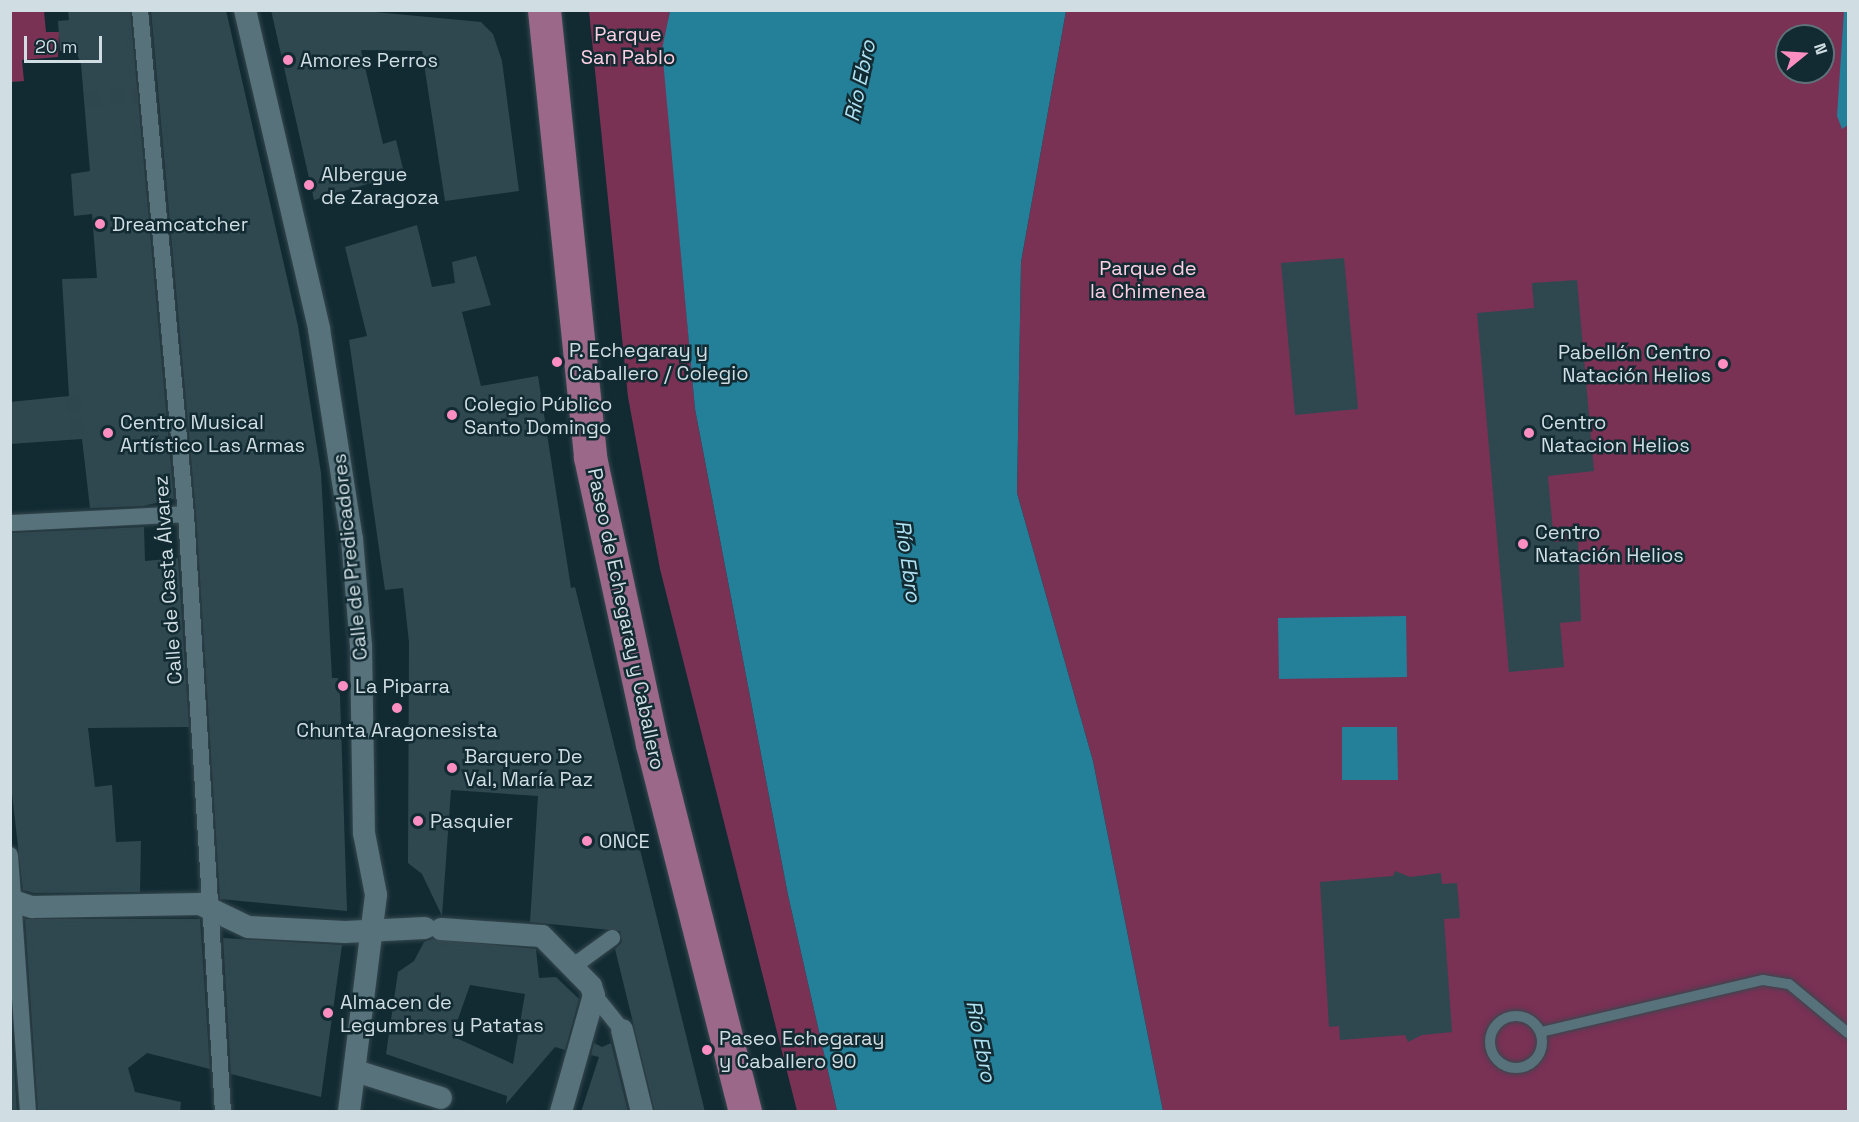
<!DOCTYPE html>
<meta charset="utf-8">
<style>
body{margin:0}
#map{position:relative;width:1859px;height:1122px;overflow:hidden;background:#122b33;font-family:"Space Grotesk",sans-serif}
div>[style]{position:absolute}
.green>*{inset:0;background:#793154}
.water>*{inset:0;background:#247f99}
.building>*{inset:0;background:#2f4850}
.pedestrian-tunnel>*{height:16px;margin-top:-8px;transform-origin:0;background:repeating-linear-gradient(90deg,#2e464d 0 16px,transparent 0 24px)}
.roads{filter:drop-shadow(0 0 2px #36484e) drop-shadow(0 0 2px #36484e)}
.service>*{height:10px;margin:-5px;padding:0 5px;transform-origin:5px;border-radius:5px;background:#58727c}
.service>.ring{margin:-5px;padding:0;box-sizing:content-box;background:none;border:10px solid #58727c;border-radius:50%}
.pedestrian>*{height:16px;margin:-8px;padding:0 8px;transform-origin:8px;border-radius:8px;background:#58727c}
.minor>*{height:22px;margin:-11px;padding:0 11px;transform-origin:11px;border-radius:11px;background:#58727c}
.primary>*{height:33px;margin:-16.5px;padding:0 16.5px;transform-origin:16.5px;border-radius:16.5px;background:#9c688a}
.dots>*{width:16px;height:16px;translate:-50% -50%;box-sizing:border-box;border:3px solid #122b33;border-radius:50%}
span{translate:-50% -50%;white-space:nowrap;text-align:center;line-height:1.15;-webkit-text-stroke:5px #122b33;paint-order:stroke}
.park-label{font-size:20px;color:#ffd0e3}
.poi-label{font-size:20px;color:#d0dee3}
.left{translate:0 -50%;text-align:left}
.right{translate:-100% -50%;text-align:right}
.street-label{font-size:20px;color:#d0dee3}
.water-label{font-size:21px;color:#afe2f3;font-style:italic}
.frame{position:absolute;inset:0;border:12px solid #d0dee3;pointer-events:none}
.north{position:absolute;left:1775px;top:24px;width:60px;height:60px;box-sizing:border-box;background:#122b33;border:2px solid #5e7379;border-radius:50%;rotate:72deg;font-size:16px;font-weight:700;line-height:24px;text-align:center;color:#d0dee3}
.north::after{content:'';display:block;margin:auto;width:21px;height:27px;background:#fd8ec1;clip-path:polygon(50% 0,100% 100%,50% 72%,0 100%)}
.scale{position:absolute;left:24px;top:36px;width:78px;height:27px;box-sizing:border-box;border:3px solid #d0dee3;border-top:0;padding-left:8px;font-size:18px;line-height:21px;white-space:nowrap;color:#d0dee3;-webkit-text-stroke:4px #122b33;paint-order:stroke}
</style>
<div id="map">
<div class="green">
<div style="clip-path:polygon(11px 10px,44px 11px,46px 32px,59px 32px,58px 57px,22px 60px,24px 81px,11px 82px)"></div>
<div style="clip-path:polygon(589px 11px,670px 11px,663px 49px,695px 409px,788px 895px,837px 1111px,797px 1111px,660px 569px,628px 397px)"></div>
<div style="clip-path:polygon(evenodd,1066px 11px,1848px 11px,1848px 1111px,1163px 1111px,1093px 761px,1017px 493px,1021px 262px,1066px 11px,1787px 36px,1823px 36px,1823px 72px,1787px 72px,1787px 36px)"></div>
</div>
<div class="water">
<div style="clip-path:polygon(670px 11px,1066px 11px,1021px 262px,1017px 493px,1093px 761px,1163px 1111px,837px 1111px,788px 895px,695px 409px,662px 49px)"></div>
<div style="clip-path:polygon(1844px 11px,1848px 11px,1848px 125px,1842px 129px,1837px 116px)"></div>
<div style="clip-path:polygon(1406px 616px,1407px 677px,1279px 679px,1278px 618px)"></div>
<div style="clip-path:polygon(1342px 727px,1397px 727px,1398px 780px,1342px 780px)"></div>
</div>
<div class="building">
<div style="clip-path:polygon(68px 10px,130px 10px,174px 499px,143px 506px,90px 508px,82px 439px,10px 444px,10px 402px,69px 396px,62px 279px,97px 278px,92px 214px,74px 216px,71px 174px,90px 171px,81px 64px,76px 51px,60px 51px,58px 21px,69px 20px)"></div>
<div style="clip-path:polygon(151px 10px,226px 10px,298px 326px,321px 473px,332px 678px,338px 678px,340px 696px,347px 911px,220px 899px,196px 513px)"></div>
<div style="clip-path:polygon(271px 10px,354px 10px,481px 22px,493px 34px,502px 61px,519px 191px,445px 201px,422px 51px,361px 50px,383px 144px,396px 140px,404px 173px,314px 200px)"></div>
<div style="clip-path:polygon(417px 225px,432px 287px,455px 283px,452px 262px,476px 256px,491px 305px,462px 312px,481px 386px,538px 376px,571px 588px,575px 587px,705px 1112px,655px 1112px,615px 949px,622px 942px,620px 931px,530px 922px,538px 796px,451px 790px,442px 916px,422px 874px,408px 863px,409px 642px,403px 588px,385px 590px,349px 340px,367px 336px,345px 247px)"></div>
<div style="clip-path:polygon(1344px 258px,1358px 409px,1295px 415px,1281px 263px)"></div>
<div style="clip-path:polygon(1577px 280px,1594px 471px,1548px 476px,1554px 542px,1578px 540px,1581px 621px,1560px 623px,1564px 667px,1509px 672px,1477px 313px,1534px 308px,1532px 283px)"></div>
<div style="clip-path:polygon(144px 527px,145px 561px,178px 558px,189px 727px,88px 728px,95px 787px,112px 785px,116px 842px,141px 841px,140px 892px,34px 893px,23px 890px,12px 794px,10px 533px)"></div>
<div style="clip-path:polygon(1395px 871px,1410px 877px,1441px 873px,1442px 884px,1457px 883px,1460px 918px,1444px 919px,1452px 1032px,1422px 1035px,1408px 1042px,1405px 1035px,1340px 1040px,1339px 1026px,1329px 1027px,1320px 882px,1393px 876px)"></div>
<div style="clip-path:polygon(25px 919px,200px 919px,210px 1069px,147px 1053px,128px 1068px,135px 1092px,181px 1102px,180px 1112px,38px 1112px)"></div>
<div style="clip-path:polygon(223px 938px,342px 945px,321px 1097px,231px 1074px)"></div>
<div style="clip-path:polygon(evenodd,432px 939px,536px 949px,539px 978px,556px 977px,579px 999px,565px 1050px,555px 1047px,506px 1104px,507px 1096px,386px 1054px,398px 972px,414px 961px,424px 942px,432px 939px,470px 985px,525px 994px,513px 1064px,452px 1036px,470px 985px)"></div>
<div style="clip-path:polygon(10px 1012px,17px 1112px,10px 1112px)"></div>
<div style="clip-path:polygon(594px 1043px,602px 1047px,611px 1043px,628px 1112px,581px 1112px,599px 1057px,591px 1055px)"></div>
</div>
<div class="pedestrian-tunnel">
<div style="left:85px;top:100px;width:53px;rotate:-6.5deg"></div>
<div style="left:73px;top:396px;width:43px;rotate:83.4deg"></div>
</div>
<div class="roads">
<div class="service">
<div class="ring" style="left:1490px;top:1016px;width:42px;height:42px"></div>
<div style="left:1541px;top:1032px;width:228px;rotate:-13.2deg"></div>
<div style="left:1763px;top:980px;width:26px;rotate:9deg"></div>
<div style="left:1789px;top:984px;width:77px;rotate:39.7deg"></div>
</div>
<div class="pedestrian">
<div style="left:140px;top:10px;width:506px;rotate:84.79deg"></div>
<div style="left:186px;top:514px;width:599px;rotate:86.46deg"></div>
<div style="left:10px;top:523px;width:176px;rotate:-2.9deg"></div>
<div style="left:10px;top:855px;width:258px;rotate:86deg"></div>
<div style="left:575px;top:965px;width:46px;rotate:-36.1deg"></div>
<div style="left:594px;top:995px;width:45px;rotate:51.3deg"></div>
</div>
<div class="minor">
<div style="left:245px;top:10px;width:327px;rotate:76.9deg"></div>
<div style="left:319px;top:329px;width:213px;rotate:81.1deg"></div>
<div style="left:352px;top:539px;width:107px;rotate:85.2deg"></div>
<div style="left:361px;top:646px;width:187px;rotate:89.1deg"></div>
<div style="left:364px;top:833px;width:63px;rotate:79deg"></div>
<div style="left:376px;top:895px;width:219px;rotate:97.1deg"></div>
<div style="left:10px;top:900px;width:23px;rotate:18deg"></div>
<div style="left:32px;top:907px;width:168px;rotate:-1deg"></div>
<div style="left:200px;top:904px;width:53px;rotate:25.6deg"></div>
<div style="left:248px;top:927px;width:97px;rotate:3deg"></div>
<div style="left:345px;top:932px;width:80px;rotate:-2.9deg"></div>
<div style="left:441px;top:929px;width:101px;rotate:4deg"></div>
<div style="left:542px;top:936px;width:70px;rotate:45.6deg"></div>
<div style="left:591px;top:986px;width:9px;rotate:72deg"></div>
<div style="left:594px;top:995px;width:122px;rotate:105.8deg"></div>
<div style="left:622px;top:1030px;width:84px;rotate:76.3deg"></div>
<div style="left:356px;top:1071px;width:89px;rotate:17.6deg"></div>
</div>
<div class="primary">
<div style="left:544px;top:10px;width:449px;rotate:84.1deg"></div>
<div style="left:590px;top:457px;width:294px;rotate:77.8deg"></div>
<div style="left:652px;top:744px;width:380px;rotate:75.8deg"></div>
</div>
</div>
<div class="dots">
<div style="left:288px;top:60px;background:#fd8ec1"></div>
<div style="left:309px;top:185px;background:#fd8ec1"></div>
<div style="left:100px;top:224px;background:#fd8ec1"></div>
<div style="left:557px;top:362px;background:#fd8ec1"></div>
<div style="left:1723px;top:364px;background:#fd8ec1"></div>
<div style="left:452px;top:415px;background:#fd8ec1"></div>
<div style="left:108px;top:433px;background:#fd8ec1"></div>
<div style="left:1529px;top:433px;background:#fd8ec1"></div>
<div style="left:1523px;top:544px;background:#fd8ec1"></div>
<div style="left:343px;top:686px;background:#fd8ec1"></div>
<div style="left:397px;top:708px;background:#fd8ec1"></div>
<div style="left:452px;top:768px;background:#fd8ec1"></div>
<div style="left:418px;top:821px;background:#fd8ec1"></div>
<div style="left:587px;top:841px;background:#fd8ec1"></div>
<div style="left:328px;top:1013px;background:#fd8ec1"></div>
<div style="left:707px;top:1050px;background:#fd8ec1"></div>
</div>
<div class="park-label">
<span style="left:628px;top:46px">Parque<br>San Pablo</span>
<span style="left:1148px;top:280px">Parque de<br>la Chimenea</span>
</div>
<div class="poi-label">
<span class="left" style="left:300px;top:60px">Amores Perros</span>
<span class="left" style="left:321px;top:186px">Albergue<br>de Zaragoza</span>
<span class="left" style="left:112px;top:224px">Dreamcatcher</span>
<span class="left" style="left:569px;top:362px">P. Echegaray y<br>Caballero / Colegio</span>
<span class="right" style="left:1711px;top:364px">Pabellón Centro<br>Natación Helios</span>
<span class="left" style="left:464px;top:416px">Colegio Público<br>Santo Domingo</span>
<span class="left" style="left:120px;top:434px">Centro Musical<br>Artístico Las Armas</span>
<span class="left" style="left:1541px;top:434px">Centro<br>Natacion Helios</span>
<span class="left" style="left:1535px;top:544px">Centro<br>Natación Helios</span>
<span class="left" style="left:355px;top:686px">La Piparra</span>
<span style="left:397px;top:730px">Chunta Aragonesista</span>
<span class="left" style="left:464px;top:768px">Barquero De<br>Val, María Paz</span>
<span class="left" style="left:430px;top:821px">Pasquier</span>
<span class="left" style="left:599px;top:841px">ONCE</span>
<span class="left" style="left:340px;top:1014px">Almacen de<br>Legumbres y Patatas</span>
<span class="left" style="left:719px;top:1050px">Paseo Echegaray<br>y Caballero 90</span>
</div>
<div class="street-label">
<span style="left:350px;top:557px;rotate:-96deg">Calle de Predicadores</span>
<span style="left:168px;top:580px;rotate:-94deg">Calle de Casta Álvarez</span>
<span style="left:626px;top:619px;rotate:78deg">Paseo de Echegaray y Caballero</span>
</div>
<div class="water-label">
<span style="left:860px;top:81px;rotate:-78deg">Río Ebro</span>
<span style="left:908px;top:561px;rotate:82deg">Río Ebro</span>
<span style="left:981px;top:1041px;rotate:79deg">Río Ebro</span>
</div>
<div class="frame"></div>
<div class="north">N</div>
<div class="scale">20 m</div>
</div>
